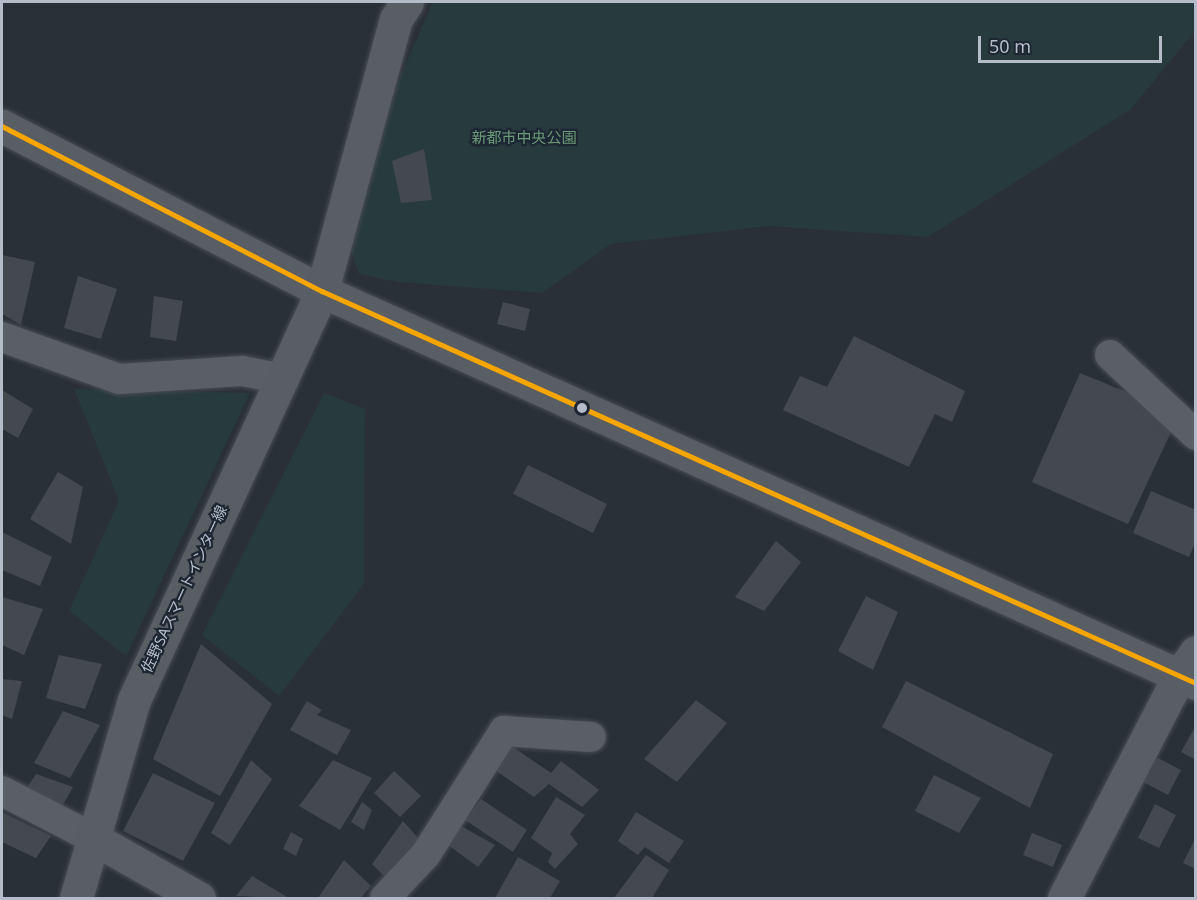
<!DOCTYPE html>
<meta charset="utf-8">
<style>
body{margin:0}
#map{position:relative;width:1197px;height:900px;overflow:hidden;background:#2a3038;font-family:"Noto Sans","Noto Sans JP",sans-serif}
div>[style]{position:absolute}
.green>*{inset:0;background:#273a3e}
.building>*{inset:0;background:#444950}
.roads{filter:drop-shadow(0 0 2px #484c53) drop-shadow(0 0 2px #484c53)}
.street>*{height:30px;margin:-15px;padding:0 15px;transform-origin:15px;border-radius:15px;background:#5a5e66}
.secondary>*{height:33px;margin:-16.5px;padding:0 16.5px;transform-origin:16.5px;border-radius:16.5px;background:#595d64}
.bus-1>*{height:4.5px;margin:-2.25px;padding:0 2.25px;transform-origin:2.25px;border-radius:2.25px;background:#f7a600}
.dots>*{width:16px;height:16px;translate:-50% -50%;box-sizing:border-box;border:3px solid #1d2633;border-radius:50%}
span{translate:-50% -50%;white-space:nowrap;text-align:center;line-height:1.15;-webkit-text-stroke:4.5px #1d2633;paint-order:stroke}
.park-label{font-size:15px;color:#6b9a76}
.street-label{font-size:15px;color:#b4bcc9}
.frame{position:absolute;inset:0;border:3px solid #b4bcc9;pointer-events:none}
.scale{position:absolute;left:978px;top:36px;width:184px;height:27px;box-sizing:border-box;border:3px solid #b4bcc9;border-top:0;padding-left:8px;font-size:18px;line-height:21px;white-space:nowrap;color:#b4bcc9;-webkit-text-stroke:4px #1d2633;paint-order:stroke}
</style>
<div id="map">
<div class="green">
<div style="clip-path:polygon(433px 2px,1195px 2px,1195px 31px,1131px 109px,928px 237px,769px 226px,611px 244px,542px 293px,398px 282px,359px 274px,347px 239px,397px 84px)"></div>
<div style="clip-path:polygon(74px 389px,250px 393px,126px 656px,69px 611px,119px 501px)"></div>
<div style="clip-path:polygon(324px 393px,365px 409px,364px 584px,279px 696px,202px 635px)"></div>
</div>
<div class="building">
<div style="clip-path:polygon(424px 149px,432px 200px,401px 203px,392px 161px)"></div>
<div style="clip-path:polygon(2px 255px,35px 262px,21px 325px,2px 314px)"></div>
<div style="clip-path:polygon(78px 276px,117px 289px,101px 339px,64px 328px)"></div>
<div style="clip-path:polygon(154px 296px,183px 301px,176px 341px,150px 337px)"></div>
<div style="clip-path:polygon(503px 302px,530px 309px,525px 331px,497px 324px)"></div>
<div style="clip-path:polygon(854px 336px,965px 391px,952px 422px,935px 414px,909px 467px,783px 410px,800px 376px,827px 387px)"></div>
<div style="clip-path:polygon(1080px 373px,1139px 397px,1172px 430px,1128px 524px,1032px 482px)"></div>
<div style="clip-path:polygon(2px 390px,33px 409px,18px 438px,2px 429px)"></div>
<div style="clip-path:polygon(528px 465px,607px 504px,593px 533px,513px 494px)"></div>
<div style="clip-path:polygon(58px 472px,83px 487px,71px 544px,30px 519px)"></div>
<div style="clip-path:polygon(1151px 491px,1196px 510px,1196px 541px,1189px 557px,1133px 533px)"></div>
<div style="clip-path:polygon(2px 532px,52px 557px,40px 586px,2px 570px)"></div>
<div style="clip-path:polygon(776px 541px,801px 562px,764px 611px,735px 597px)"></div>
<div style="clip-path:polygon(866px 596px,898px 612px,873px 670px,838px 651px)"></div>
<div style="clip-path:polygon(2px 597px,43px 609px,24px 655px,2px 645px)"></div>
<div style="clip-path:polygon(201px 644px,272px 704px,220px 796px,153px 759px)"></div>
<div style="clip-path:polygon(59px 655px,102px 664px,85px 709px,46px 698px)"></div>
<div style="clip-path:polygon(2px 679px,22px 681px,12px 719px,2px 715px)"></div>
<div style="clip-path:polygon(906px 681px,1053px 754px,1030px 808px,882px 727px)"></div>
<div style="clip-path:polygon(696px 700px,727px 723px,677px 782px,644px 759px)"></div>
<div style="clip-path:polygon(307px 701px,322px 710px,317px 715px,351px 730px,337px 755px,290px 730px)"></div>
<div style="clip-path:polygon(63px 711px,100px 725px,70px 778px,34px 763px)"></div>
<div style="clip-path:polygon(1196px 725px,1196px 760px,1181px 752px)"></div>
<div style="clip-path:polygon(510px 745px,551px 773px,561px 761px,599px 790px,582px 807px,549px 784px,534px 797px,493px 769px)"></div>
<div style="clip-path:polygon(1156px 757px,1181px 770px,1168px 795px,1143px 782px)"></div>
<div style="clip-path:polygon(251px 760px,272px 779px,230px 845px,211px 833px)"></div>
<div style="clip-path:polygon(333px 760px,372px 778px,340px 830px,299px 806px)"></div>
<div style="clip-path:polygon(394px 771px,421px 796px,400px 817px,374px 793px)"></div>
<div style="clip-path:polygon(153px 773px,215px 803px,183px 861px,123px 831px)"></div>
<div style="clip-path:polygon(36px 774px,73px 787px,60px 810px,26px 789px)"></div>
<div style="clip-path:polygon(934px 775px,981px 798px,959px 833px,915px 811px)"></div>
<div style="clip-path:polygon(556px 797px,585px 815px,570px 834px,578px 844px,555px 869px,548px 862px,552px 853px,531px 838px)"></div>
<div style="clip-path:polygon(481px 799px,527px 830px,513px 852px,465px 820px)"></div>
<div style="clip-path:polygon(362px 802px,372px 810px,364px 830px,351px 822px)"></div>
<div style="clip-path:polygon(1155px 804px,1176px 815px,1159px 848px,1138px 838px)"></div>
<div style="clip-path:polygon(2px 812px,51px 836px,36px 858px,2px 842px)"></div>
<div style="clip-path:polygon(636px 812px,684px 841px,669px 863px,645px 847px,638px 855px,618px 841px)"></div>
<div style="clip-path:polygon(403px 821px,419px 839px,385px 877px,372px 864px)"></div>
<div style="clip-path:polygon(461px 826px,495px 845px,478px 867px,444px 842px)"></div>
<div style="clip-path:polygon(291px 832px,303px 839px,296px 856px,283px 849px)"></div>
<div style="clip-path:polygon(1032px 833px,1062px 845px,1053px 867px,1023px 855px)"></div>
<div style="clip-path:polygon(1196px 837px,1196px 869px,1183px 863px)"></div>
<div style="clip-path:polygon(646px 855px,669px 870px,652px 898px,614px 898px)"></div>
<div style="clip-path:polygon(518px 857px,560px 881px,550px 898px,495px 898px)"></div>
<div style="clip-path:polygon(344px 860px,371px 886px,361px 898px,318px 898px)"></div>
<div style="clip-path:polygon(252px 876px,289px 898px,236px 896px)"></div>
</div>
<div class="roads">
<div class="street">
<div style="left:2px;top:337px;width:124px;rotate:19.7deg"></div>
<div style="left:119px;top:379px;width:123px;rotate:-3.7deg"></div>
<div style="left:242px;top:371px;width:43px;rotate:10.8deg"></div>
<div style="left:1110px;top:355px;width:117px;rotate:42.9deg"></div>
<div style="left:2px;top:791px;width:100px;rotate:27.3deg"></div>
<div style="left:385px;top:898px;width:60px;rotate:-47deg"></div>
<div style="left:426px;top:854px;width:146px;rotate:-57.6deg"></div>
<div style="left:504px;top:731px;width:87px;rotate:3.9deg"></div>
</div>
<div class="secondary">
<div style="left:2px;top:126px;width:360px;rotate:27.3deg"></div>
<div style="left:322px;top:291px;width:958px;rotate:24.16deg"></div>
<div style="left:91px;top:837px;width:124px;rotate:29.5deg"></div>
<div style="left:76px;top:898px;width:206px;rotate:-73.7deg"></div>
<div style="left:134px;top:700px;width:450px;rotate:-65.3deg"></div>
<div style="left:322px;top:291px;width:282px;rotate:-74.8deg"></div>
<div style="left:396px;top:19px;width:20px;rotate:-57deg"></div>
<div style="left:1064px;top:898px;width:250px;rotate:-62.6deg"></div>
<div style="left:1179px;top:676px;width:29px;rotate:-55deg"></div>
</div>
</div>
<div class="bus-1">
<div style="left:2px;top:126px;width:360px;rotate:27.3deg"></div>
<div style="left:322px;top:291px;width:958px;rotate:24.16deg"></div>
</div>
<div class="dots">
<div style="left:582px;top:408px;background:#b4bcc9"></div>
</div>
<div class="park-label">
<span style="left:524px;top:138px">新都市中央公園</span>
</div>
<div class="street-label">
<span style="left:184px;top:589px;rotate:-65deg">佐野SAスマートインター線</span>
</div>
<div class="frame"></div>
<div class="scale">50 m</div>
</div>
